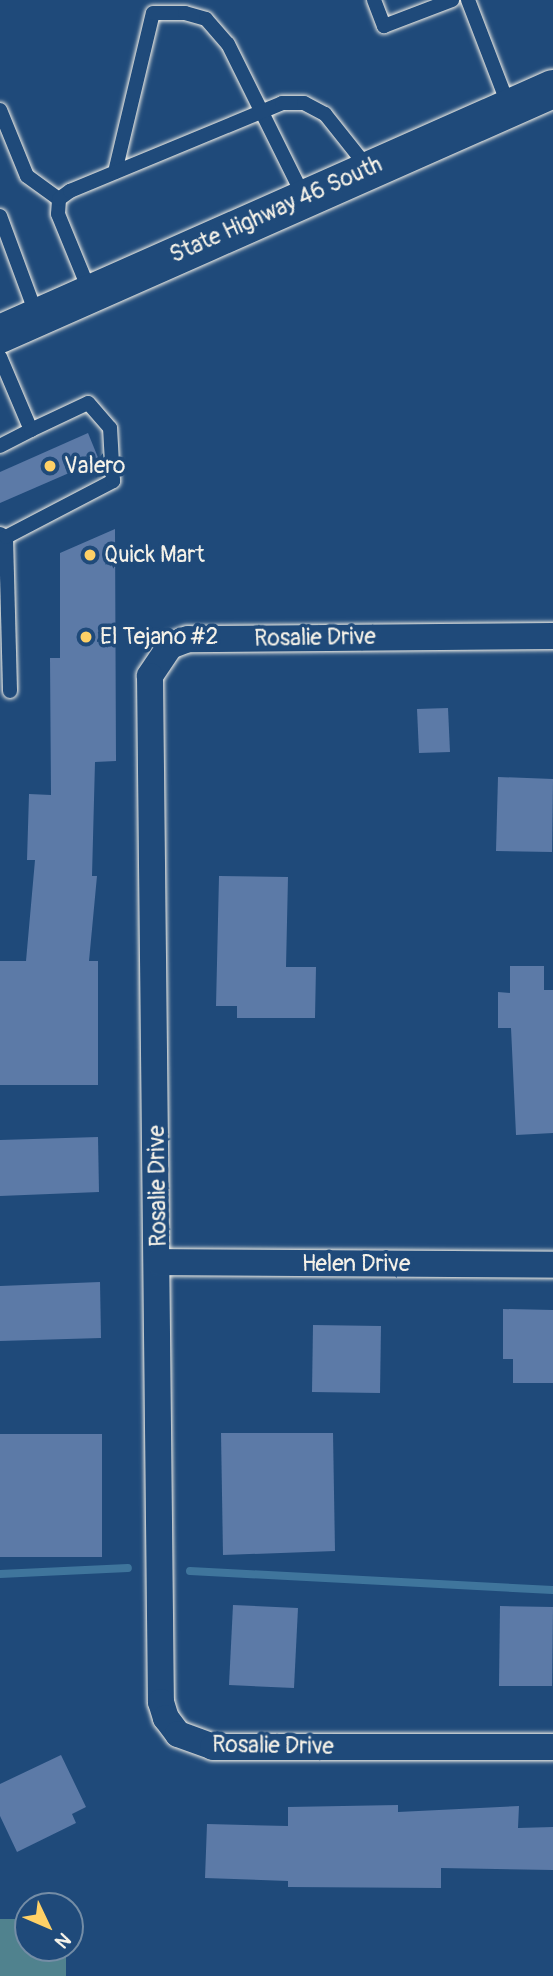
<!DOCTYPE html>
<style>
body{margin:0}
#map{position:relative;width:553px;height:1976px;overflow:hidden;background:#1f4a7a;font-family:Pangolin,sans-serif}
div>[style]{position:absolute}
.green>*{inset:0;background:#50828e}
.stream>*{height:8px;margin:-4px;padding:0 4px;transform-origin:4px;border-radius:4px;background:#3f759c}
.building>*{inset:0;background:#5c7aa7}
.roads{filter:drop-shadow(0 0 2px #f4f1e8) drop-shadow(0 0 2px #f4f1e8)}
.service>*{height:14px;margin:-7px;padding:0 7px;transform-origin:7px;border-radius:7px;background:#1f4a7a}
.minor>*{height:26px;margin:-13px;padding:0 13px;transform-origin:13px;border-radius:13px;background:#1f4a7a}
.primary>*{height:38px;margin:-19px;padding:0 19px;transform-origin:19px;border-radius:19px;background:#1f4a7a}
.dots>*{width:19px;height:19px;translate:-50% -50%;box-sizing:border-box;border:4px solid #1f4a7a;border-radius:50%}
span{translate:-50% -50%;white-space:nowrap;text-align:center;line-height:1.15;-webkit-text-stroke:7px #1f4a7a;paint-order:stroke}
.street-label{font-size:23px;color:#f4f1e8}
.poi-label{font-size:23px;color:#f4f1e8}
.left{translate:0 -50%;text-align:left}
.north{position:absolute;left:14px;top:1892px;width:70px;height:70px;box-sizing:border-box;background:#1f4a7a;border:2px solid #748da6;border-radius:50%;rotate:134deg;font-size:19px;font-weight:700;line-height:28px;text-align:center;color:#f4f1e8}
.north::after{content:'';display:block;margin:auto;width:24px;height:32px;background:#ffd166;clip-path:polygon(50% 0,100% 100%,50% 72%,0 100%)}
</style>
<div id="map">
<div class="green">
<div style="clip-path:polygon(0 1919px,28px 1919px,28px 1948px,66px 1948px,66px 1976px,0 1976px)"></div>
</div>
<div class="stream">
<div style="left:190px;top:1571px;width:363px;rotate:3deg"></div>
<div style="left:0;top:1574px;width:128px;rotate:-2.7deg"></div>
</div>
<div class="building">
<div style="clip-path:polygon(88px 433px,99px 460px,0 503px,0 472px)"></div>
<div style="clip-path:polygon(115px 529px,116px 761px,95px 762px,92px 876px,97px 876px,89px 961px,98px 961px,98px 1085px,0 1085px,0 961px,26px 961px,35px 860px,27px 860px,29px 794px,51px 795px,50px 658px,60px 658px,60px 553px)"></div>
<div style="clip-path:polygon(448px 708px,450px 752px,419px 753px,417px 709px)"></div>
<div style="clip-path:polygon(498px 777px,553px 779px,552px 852px,496px 851px)"></div>
<div style="clip-path:polygon(219px 876px,288px 877px,286px 967px,316px 967px,315px 1018px,237px 1018px,237px 1006px,216px 1006px)"></div>
<div style="clip-path:polygon(510px 966px,544px 966px,544px 990px,553px 990px,553px 1133px,516px 1135px,511px 1028px,498px 1028px,498px 992px,510px 993px)"></div>
<div style="clip-path:polygon(98px 1137px,99px 1192px,0 1196px,0 1140px)"></div>
<div style="clip-path:polygon(100px 1282px,101px 1338px,0 1341px,0 1286px)"></div>
<div style="clip-path:polygon(503px 1309px,553px 1310px,553px 1383px,513px 1383px,513px 1359px,503px 1359px)"></div>
<div style="clip-path:polygon(313px 1325px,381px 1326px,380px 1393px,312px 1392px)"></div>
<div style="clip-path:polygon(221px 1433px,333px 1433px,335px 1551px,223px 1555px)"></div>
<div style="clip-path:polygon(0 1434px,102px 1434px,102px 1557px,0 1557px)"></div>
<div style="clip-path:polygon(233px 1605px,298px 1608px,294px 1688px,229px 1685px)"></div>
<div style="clip-path:polygon(500px 1606px,553px 1607px,552px 1686px,499px 1686px)"></div>
<div style="clip-path:polygon(61px 1755px,86px 1807px,72px 1814px,76px 1823px,17px 1852px,0 1816px,0 1784px)"></div>
<div style="clip-path:polygon(398px 1805px,398px 1812px,519px 1806px,518px 1828px,553px 1827px,553px 1870px,441px 1868px,441px 1888px,288px 1887px,288px 1881px,205px 1878px,207px 1824px,288px 1826px,288px 1807px)"></div>
</div>
<div class="roads">
<div class="service">
<div style="left:374px;top:0;width:28px;rotate:69deg"></div>
<div style="left:384px;top:26px;width:73px;rotate:-20.9deg"></div>
<div style="left:468px;top:0;width:115px;rotate:69deg"></div>
<div style="left:0;top:110px;width:71px;rotate:67.8deg"></div>
<div style="left:27px;top:176px;width:39px;rotate:36deg"></div>
<div style="left:115px;top:172px;width:163px;rotate:-76.6deg"></div>
<div style="left:153px;top:13px;width:32px"></div>
<div style="left:185px;top:13px;width:22px;rotate:16deg"></div>
<div style="left:206px;top:19px;width:33px;rotate:49deg"></div>
<div style="left:228px;top:44px;width:171px;rotate:63.6deg"></div>
<div style="left:0;top:216px;width:107px;rotate:69.7deg"></div>
<div style="left:90px;top:292px;width:84px;rotate:-112.3deg"></div>
<div style="left:58px;top:214px;width:15px;rotate:-86deg"></div>
<div style="left:59px;top:199px;width:14px;rotate:-36deg"></div>
<div style="left:70px;top:191px;width:230px;rotate:-22.5deg"></div>
<div style="left:282px;top:103px;width:22px"></div>
<div style="left:304px;top:103px;width:24px;rotate:28deg"></div>
<div style="left:325px;top:114px;width:69px;rotate:51.5deg"></div>
<div style="left:0;top:357px;width:79px;rotate:67deg"></div>
<div style="left:31px;top:430px;width:35px;rotate:153deg"></div>
<div style="left:0;top:534px;width:7px;rotate:27deg"></div>
<div style="left:6px;top:537px;width:154px;rotate:88.5deg"></div>
<div style="left:6px;top:537px;width:121px;rotate:-27.6deg"></div>
<div style="left:113px;top:481px;width:53px;rotate:-93.2deg"></div>
<div style="left:110px;top:428px;width:33px;rotate:-131deg"></div>
<div style="left:88px;top:403px;width:63px;rotate:154.7deg"></div>
</div>
<div class="minor">
<div style="left:553px;top:636px;width:365px;rotate:179.5deg"></div>
<div style="left:188px;top:639px;width:19px;rotate:159deg"></div>
<div style="left:170px;top:646px;width:36px;rotate:124deg"></div>
<div style="left:150px;top:676px;width:1026px;rotate:89.39deg"></div>
<div style="left:161px;top:1702px;width:17px;rotate:73deg"></div>
<div style="left:166px;top:1718px;width:20px;rotate:53deg"></div>
<div style="left:178px;top:1734px;width:37px;rotate:20deg"></div>
<div style="left:213px;top:1747px;width:340px"></div>
<div style="left:159px;top:1262px;width:394px;rotate:0.4deg"></div>
</div>
<div class="primary">
<div style="left:0;top:334px;width:605px;rotate:-23.9deg"></div>
</div>
</div>
<div class="dots">
<div style="left:50px;top:466px;background:#ffd166"></div>
<div style="left:90px;top:555px;background:#ffd166"></div>
<div style="left:86px;top:637px;background:#ffd166"></div>
</div>
<div class="street-label">
<span style="left:276px;top:210px;rotate:-24deg">State Highway 46 South</span>
<span style="left:315px;top:638px;rotate:-1deg">Rosalie Drive</span>
<span style="left:158px;top:1186px;rotate:-91deg">Rosalie Drive</span>
<span style="left:356px;top:1264px">Helen Drive</span>
<span style="left:273px;top:1746px;rotate:1deg">Rosalie Drive</span>
</div>
<div class="poi-label">
<span class="left" style="left:64px;top:466px">Valero</span>
<span class="left" style="left:104px;top:555px">Quick Mart</span>
<span class="left" style="left:100px;top:637px">El Tejano #2</span>
</div>
<div class="north">N</div>
</div>
